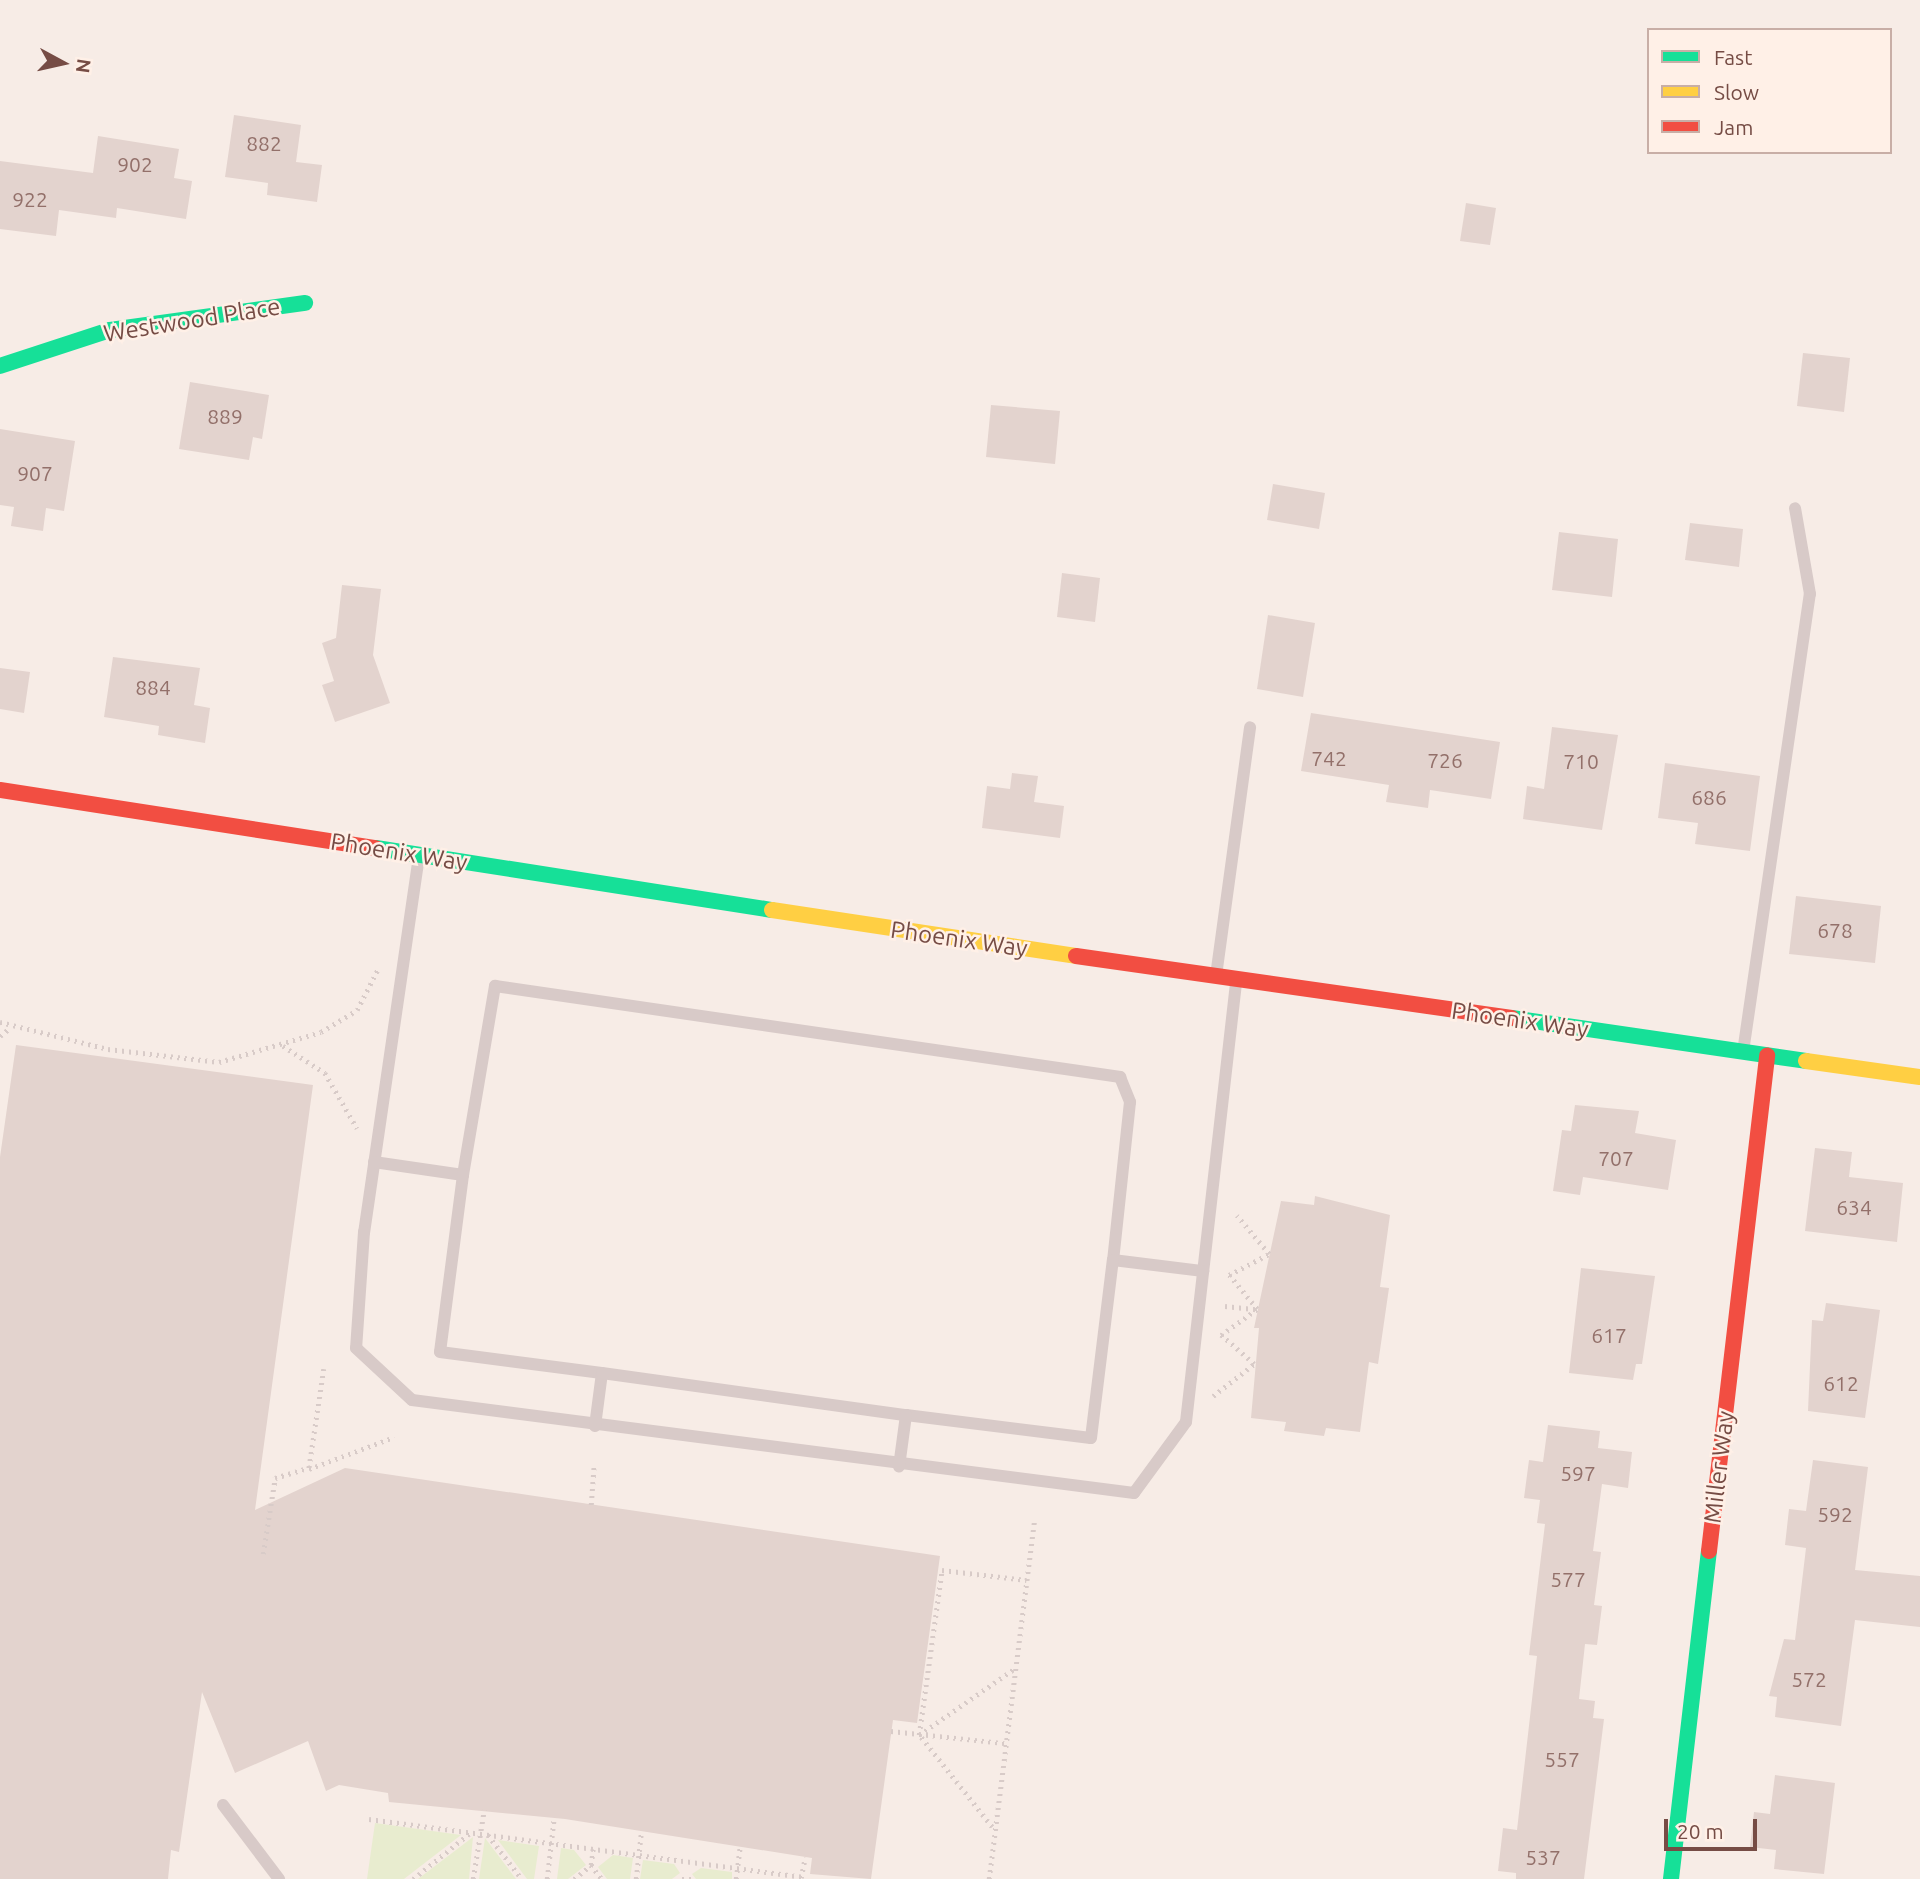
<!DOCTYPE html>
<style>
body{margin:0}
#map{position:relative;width:1920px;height:1879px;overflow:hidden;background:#f7ece6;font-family:Ubuntu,sans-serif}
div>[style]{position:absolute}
.green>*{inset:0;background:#e8eccf}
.building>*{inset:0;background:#e3d3ce}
.path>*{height:4.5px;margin-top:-2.25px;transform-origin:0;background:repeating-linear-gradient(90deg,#d8cbc8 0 2px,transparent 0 7px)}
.lane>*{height:12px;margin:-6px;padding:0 6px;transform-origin:6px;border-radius:6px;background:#d8cac8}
.fast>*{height:16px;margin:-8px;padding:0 8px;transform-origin:8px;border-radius:8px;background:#16e098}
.slow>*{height:16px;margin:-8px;padding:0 8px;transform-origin:8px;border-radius:8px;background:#ffcf43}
.jam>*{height:16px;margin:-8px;padding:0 8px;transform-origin:8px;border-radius:8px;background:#f24e42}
span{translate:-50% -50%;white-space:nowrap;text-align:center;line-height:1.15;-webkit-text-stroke:5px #fff0e7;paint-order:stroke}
.number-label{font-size:21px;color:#93706a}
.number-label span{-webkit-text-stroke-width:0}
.street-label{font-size:24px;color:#764c45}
.legend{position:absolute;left:1647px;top:28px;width:245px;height:126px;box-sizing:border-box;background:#fff0e7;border:2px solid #c8aea6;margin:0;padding:9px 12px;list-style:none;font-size:21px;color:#764c45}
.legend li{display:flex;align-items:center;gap:14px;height:35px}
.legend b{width:35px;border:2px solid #c8aea6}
.north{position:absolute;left:28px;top:28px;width:70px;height:70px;-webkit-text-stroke:5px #fff0e7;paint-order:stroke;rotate:98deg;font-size:19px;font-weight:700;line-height:28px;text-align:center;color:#764c45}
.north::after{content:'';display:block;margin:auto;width:24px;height:32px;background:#764c45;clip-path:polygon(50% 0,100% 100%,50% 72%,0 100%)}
.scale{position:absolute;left:1664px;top:1819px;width:93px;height:32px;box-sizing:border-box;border:4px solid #764c45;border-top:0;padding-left:9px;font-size:21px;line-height:24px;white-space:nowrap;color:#764c45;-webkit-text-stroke:5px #fff0e7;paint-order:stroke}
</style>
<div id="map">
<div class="green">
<div style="clip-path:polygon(375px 1823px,461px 1835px,404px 1879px,367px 1879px)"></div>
<div style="clip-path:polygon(473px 1837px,469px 1879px,418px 1879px)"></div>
<div style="clip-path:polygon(485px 1838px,516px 1879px,479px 1879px)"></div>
<div style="clip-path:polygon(498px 1840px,539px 1846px,534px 1879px,527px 1879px)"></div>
<div style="clip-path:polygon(561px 1848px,574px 1850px,586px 1865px,568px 1879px,557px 1879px)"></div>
<div style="clip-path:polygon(613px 1855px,633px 1858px,630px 1879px,607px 1879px,598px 1867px)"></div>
<div style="clip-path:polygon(643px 1860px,674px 1864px,680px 1873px,672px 1879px,640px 1879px)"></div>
<div style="clip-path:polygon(701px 1868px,732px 1872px,732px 1879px,696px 1879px,692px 1874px)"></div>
</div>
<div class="building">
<div style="clip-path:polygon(234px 115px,301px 125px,296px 162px,322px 165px,317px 202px,267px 195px,268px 183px,225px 177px)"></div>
<div style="clip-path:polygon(98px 136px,179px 149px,174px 178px,192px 181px,186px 219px,117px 208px,116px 218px,59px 210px,56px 236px,0 229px,0 161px,93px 173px)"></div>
<div style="clip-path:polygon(1466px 203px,1496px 208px,1490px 245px,1460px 241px)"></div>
<div style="clip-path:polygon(1803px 353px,1850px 358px,1844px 412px,1797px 406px)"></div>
<div style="clip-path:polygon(190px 382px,269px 395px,262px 439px,253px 437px,249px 460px,179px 449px)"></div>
<div style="clip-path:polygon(991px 405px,1060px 411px,1055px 464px,986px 457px)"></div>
<div style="clip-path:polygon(0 429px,75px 441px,64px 511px,46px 508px,43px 531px,11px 526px,14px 507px,0 505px)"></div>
<div style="clip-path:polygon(1273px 484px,1325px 493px,1319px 529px,1267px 520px)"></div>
<div style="clip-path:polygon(1690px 523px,1743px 529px,1739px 567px,1685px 560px)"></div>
<div style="clip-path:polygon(1559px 532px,1618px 539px,1612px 597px,1552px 590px)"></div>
<div style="clip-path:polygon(1062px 573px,1100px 578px,1095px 622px,1057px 617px)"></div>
<div style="clip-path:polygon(342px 585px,381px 589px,373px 655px,390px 703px,335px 722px,322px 685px,334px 681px,322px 643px,336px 638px)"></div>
<div style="clip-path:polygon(1268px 615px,1315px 623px,1303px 697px,1257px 689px)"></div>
<div style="clip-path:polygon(113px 657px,200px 668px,194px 705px,210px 708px,205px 743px,158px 735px,159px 726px,104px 717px)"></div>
<div style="clip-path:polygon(0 668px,30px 672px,24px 713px,0 709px)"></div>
<div style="clip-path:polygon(1311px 713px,1500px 742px,1491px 799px,1430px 790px,1428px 808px,1386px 802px,1389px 785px,1301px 771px)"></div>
<div style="clip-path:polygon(1552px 727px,1618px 735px,1602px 830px,1523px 819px,1527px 786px,1544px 789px)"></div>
<div style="clip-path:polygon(1665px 763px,1760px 776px,1750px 851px,1695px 844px,1698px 823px,1658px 818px)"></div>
<div style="clip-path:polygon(1012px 773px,1038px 776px,1034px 802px,1064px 806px,1060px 838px,982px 828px,987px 786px,1010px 789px)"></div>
<div style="clip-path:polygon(1796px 896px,1881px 906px,1875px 963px,1789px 954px)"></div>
<div style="clip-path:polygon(16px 1045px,313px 1085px,255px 1510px,345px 1468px,940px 1556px,917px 1723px,893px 1720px,871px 1879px,810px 1874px,812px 1858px,565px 1819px,389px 1802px,388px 1793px,339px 1785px,326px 1791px,308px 1741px,235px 1773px,202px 1692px,179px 1852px,171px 1850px,168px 1879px,0 1879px,0 1157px)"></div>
<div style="clip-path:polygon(1575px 1105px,1639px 1111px,1635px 1133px,1676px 1140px,1668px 1190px,1583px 1177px,1580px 1195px,1553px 1191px,1562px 1130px,1571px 1131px)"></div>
<div style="clip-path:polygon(1815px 1148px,1852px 1152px,1849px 1177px,1903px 1183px,1897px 1242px,1805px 1231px)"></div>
<div style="clip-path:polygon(1315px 1196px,1390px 1215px,1380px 1287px,1389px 1288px,1378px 1364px,1369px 1362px,1360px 1432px,1326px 1428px,1324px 1436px,1284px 1431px,1286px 1422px,1251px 1418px,1259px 1328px,1254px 1328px,1281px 1201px,1314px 1205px)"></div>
<div style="clip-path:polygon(1581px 1268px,1655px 1276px,1642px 1364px,1636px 1364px,1633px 1380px,1569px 1373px)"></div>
<div style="clip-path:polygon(1826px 1303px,1880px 1310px,1865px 1418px,1808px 1411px,1812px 1320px,1823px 1321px)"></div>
<div style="clip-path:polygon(1548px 1425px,1600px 1431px,1598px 1448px,1632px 1452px,1628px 1488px,1602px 1484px,1593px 1551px,1601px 1552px,1594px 1605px,1602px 1606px,1597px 1645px,1585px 1644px,1579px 1699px,1595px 1701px,1593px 1718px,1604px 1719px,1584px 1879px,1516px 1879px,1516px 1873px,1498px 1871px,1503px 1828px,1517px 1830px,1537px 1656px,1529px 1655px,1545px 1524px,1537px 1523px,1540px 1500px,1524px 1498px,1529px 1460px,1543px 1462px)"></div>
<div style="clip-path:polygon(1813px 1460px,1868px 1467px,1855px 1570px,1920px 1576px,1920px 1627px,1855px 1620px,1841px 1726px,1775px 1717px,1777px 1697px,1769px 1696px,1784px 1639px,1795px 1640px,1806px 1548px,1785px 1545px,1789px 1509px,1806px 1511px)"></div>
<div style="clip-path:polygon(1775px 1775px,1835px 1783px,1824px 1874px,1774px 1869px,1776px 1850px,1750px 1847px,1754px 1812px,1770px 1814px)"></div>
</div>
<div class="path">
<div style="left:0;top:1022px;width:111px;rotate:14deg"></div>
<div style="left:108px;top:1049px;width:112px;rotate:6.7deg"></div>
<div style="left:219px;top:1062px;width:106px;rotate:-16.4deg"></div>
<div style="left:321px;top:1032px;width:42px;rotate:-31.4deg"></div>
<div style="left:357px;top:1010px;width:46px;rotate:-62.9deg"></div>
<div style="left:0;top:1036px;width:13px;rotate:-39deg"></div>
<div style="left:283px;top:1046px;width:50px;rotate:32.7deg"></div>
<div style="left:325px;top:1073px;width:64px;rotate:59.8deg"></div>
<div style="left:1225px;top:1306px;width:31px;rotate:6deg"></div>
<div style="left:324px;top:1369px;width:101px;rotate:98.5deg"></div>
<div style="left:309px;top:1469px;width:91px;rotate:-20.6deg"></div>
<div style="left:1213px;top:1396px;width:52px;rotate:-38deg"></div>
<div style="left:1254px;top:1364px;width:44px;rotate:-138.7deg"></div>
<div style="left:1221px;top:1335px;width:44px;rotate:-35.8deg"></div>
<div style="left:1257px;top:1309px;width:44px;rotate:-129.5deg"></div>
<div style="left:1229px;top:1275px;width:45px;rotate:-27.7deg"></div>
<div style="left:1269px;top:1254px;width:50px;rotate:-130.1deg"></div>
<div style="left:591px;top:1505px;width:41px;rotate:-85.8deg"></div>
<div style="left:263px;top:1554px;width:77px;rotate:-81deg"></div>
<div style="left:275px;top:1478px;width:37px;rotate:-17deg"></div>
<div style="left:891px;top:1731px;width:114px;rotate:6.1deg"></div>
<div style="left:919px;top:1735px;width:167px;rotate:-82.1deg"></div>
<div style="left:942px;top:1570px;width:85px;rotate:6.8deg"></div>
<div style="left:369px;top:1819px;width:437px;rotate:7.6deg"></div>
<div style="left:992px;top:1827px;width:117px;rotate:-128.4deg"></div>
<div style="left:919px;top:1735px;width:116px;rotate:-34.8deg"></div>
<div style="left:488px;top:1835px;width:56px;rotate:52.3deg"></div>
<div style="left:591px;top:1865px;width:16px;rotate:-83deg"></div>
<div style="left:801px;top:1878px;width:21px;rotate:-79deg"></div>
<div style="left:413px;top:1879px;width:73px;rotate:-38.9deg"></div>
<div style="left:473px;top:1879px;width:70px;rotate:-80.9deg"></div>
<div style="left:547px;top:1879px;width:61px;rotate:-83.5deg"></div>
<div style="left:574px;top:1879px;width:22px;rotate:-39deg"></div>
<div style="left:591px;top:1865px;width:18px;rotate:52deg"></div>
<div style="left:636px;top:1879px;width:45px;rotate:-83.7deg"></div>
<div style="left:682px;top:1879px;width:9px"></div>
<div style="left:736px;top:1879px;width:33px;rotate:-83deg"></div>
<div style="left:989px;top:1879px;width:360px;rotate:-82.8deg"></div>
</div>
<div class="lane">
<div style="left:419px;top:856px;width:380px;rotate:98.3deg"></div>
<div style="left:364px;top:1232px;width:116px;rotate:93.9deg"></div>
<div style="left:356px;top:1348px;width:76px;rotate:42.9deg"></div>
<div style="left:412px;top:1400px;width:728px;rotate:7.34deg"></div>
<div style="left:1134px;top:1493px;width:88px;rotate:-53.8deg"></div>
<div style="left:1186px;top:1422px;width:444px;rotate:-83.5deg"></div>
<div style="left:1216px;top:976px;width:251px;rotate:-82.2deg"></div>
<div style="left:1743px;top:1052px;width:463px;rotate:-81.7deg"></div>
<div style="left:1810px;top:594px;width:87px;rotate:-99.9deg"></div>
<div style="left:374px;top:1162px;width:90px;rotate:8.3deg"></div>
<div style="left:463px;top:1175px;width:192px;rotate:-80.4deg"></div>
<div style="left:495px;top:986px;width:632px;rotate:8.28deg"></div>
<div style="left:1120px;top:1077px;width:27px;rotate:68deg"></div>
<div style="left:1130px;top:1102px;width:159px;rotate:96.1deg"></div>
<div style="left:1113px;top:1260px;width:91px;rotate:7deg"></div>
<div style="left:463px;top:1175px;width:178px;rotate:97.4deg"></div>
<div style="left:440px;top:1352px;width:163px;rotate:7.4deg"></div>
<div style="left:906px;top:1415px;width:186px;rotate:7.1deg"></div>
<div style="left:1091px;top:1438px;width:179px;rotate:-83deg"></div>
<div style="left:595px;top:1426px;width:53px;rotate:-82.5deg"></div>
<div style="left:602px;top:1373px;width:307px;rotate:7.9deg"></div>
<div style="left:906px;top:1415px;width:52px;rotate:97.7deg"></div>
<div style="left:223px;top:1805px;width:93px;rotate:52.9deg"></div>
</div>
<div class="fast">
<div style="left:0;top:366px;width:116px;rotate:-18.1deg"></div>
<div style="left:110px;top:330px;width:197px;rotate:-7.9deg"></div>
<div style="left:376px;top:848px;width:401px;rotate:8.9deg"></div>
<div style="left:1512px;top:1018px;width:297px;rotate:8.3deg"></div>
<div style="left:1671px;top:1879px;width:330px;rotate:-83.4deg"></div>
</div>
<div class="slow">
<div style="left:772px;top:910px;width:307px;rotate:8.6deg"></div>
<div style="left:1806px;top:1061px;width:115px;rotate:8deg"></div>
</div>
<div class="jam">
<div style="left:0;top:790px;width:380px;rotate:8.8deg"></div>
<div style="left:1076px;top:956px;width:440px;rotate:8.1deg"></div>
<div style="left:1709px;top:1551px;width:499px;rotate:-83.3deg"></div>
</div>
<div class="number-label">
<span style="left:264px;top:143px">882</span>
<span style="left:135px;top:164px">902</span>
<span style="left:30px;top:199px">922</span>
<span style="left:225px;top:416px">889</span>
<span style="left:35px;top:473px">907</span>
<span style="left:153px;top:687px">884</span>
<span style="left:1329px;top:758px">742</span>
<span style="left:1445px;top:760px">726</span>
<span style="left:1581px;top:761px">710</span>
<span style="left:1709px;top:797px">686</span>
<span style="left:1835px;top:930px">678</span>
<span style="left:1616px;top:1158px">707</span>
<span style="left:1854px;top:1207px">634</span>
<span style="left:1609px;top:1335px">617</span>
<span style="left:1841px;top:1383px">612</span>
<span style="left:1578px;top:1473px">597</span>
<span style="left:1835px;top:1514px">592</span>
<span style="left:1568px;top:1579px">577</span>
<span style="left:1809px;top:1679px">572</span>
<span style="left:1562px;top:1759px">557</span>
<span style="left:1543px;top:1857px">537</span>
</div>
<div class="street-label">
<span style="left:192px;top:320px;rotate:-9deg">Westwood Place</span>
<span style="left:399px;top:852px;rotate:9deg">Phoenix Way</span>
<span style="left:959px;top:939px;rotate:8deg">Phoenix Way</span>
<span style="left:1520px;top:1020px;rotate:8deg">Phoenix Way</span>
<span style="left:1719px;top:1467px;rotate:-83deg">Miller Way</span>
</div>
<ul class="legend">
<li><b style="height:9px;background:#16e098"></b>Fast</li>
<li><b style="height:9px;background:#ffcf43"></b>Slow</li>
<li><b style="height:9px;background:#f24e42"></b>Jam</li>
</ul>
<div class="north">N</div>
<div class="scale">20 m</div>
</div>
